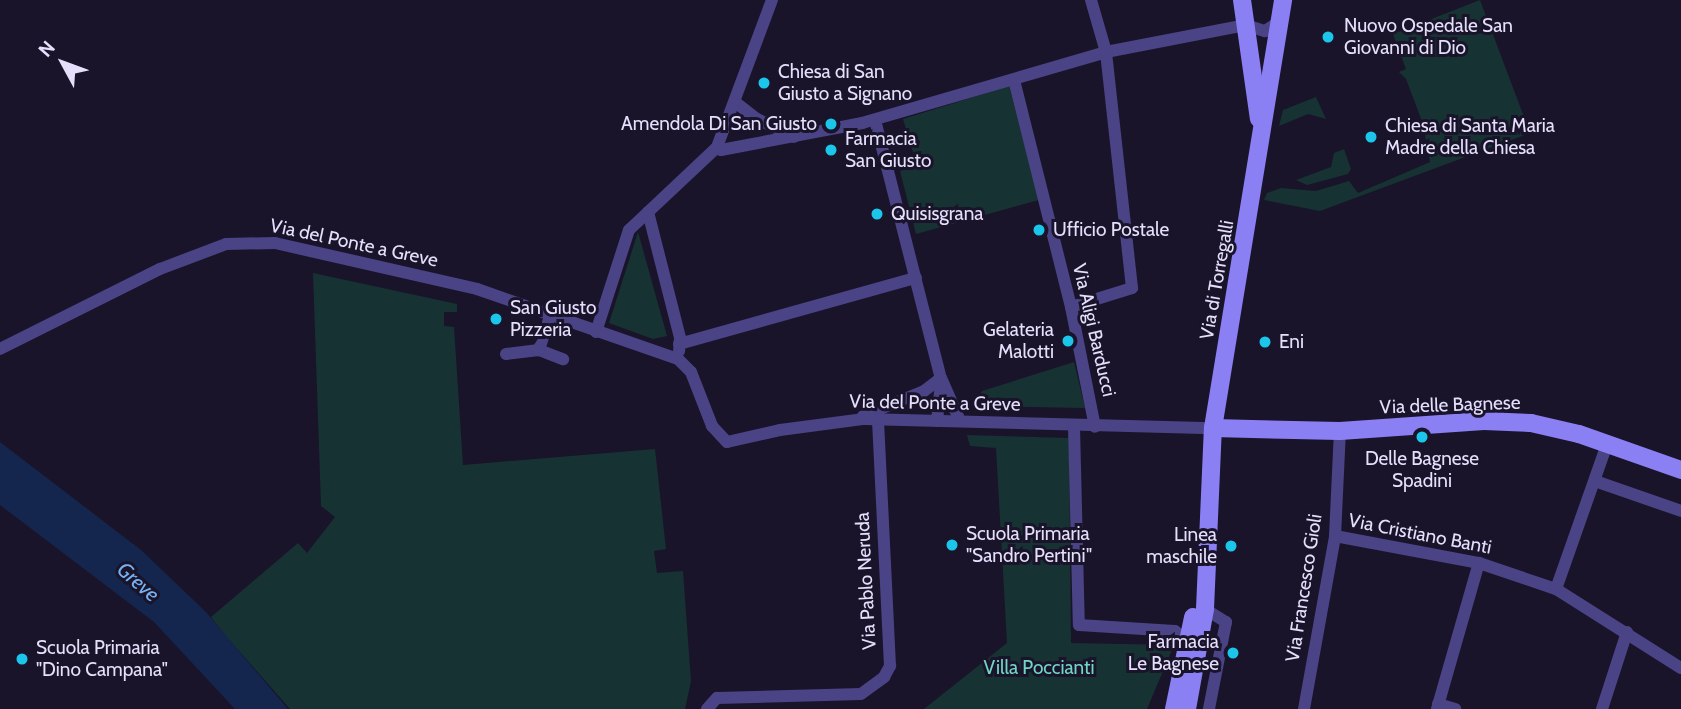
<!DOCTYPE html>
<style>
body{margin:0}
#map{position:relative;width:1681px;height:709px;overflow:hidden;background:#19142a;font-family:Cabin,sans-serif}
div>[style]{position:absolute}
.green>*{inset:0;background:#173233}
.water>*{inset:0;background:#14264d}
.street>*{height:12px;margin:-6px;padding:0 6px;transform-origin:6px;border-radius:6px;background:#4a4385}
.secondary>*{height:18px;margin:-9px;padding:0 9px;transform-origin:9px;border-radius:9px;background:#8b7ff4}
.dots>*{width:19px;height:19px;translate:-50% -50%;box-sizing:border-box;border:4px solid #19142a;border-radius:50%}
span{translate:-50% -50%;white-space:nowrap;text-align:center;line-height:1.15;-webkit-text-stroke:6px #19142a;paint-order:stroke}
.poi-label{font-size:19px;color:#e5dffc}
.left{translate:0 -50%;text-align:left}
.right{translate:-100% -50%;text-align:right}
.street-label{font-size:19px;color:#e5dffc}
.park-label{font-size:19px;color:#70d7c6}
.water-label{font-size:21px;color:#76b0f3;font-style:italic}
.north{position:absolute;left:28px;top:28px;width:70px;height:70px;-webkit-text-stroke:5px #19142a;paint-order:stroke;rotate:311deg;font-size:19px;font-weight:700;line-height:28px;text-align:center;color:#e5dffc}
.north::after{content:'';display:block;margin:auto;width:24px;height:32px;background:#e5dffc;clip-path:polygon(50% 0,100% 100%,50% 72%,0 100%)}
</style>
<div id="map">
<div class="green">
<div style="clip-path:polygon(1480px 0,1530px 133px,1320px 211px,1264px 200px,1267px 193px,1281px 188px,1316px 191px,1349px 181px,1358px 193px,1430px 162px,1423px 124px,1406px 79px,1399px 72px,1406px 69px,1393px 34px)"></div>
<div style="clip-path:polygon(1009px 86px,1039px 200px,916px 234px,900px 171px,917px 166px,903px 119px)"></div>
<div style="clip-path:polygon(1316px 97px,1326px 119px,1308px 114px,1279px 126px,1283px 110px)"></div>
<div style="clip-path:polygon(1344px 149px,1351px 169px,1348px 174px,1307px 185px,1296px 180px,1331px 167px,1334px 153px)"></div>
<div style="clip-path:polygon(638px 232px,667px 336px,653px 339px,609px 323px)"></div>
<div style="clip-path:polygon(313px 273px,457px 304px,457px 312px,444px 312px,444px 326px,454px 327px,463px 465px,655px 449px,666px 549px,654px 551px,657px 573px,683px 571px,691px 681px,685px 709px,290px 709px,224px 634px,211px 617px,298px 543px,307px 553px,335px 517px,321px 506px)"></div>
<div style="clip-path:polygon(1074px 362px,1085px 408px,983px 406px,976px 401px,982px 391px)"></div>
<div style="clip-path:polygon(967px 435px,1069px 438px,1071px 643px,1174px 645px,1147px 709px,924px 709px,1007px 643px,996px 448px,970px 446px)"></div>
</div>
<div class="water">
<div style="clip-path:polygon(0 442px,141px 550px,206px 612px,288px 709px,235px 709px,154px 622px,0 505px)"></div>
</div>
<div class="street">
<div style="left:1014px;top:80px;width:234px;rotate:75.9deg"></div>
<div style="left:1071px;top:307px;width:122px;rotate:78.7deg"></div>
<div style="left:735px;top:102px;width:28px;rotate:38deg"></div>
<div style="left:757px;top:119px;width:41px;rotate:25.9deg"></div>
<div style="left:875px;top:120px;width:266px;rotate:75.7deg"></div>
<div style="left:941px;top:378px;width:47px;rotate:66.2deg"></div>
<div style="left:717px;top:147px;width:5px;rotate:37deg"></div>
<div style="left:721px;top:150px;width:144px;rotate:-10.8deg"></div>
<div style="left:862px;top:123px;width:254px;rotate:-16.2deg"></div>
<div style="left:1106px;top:52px;width:143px;rotate:-10.9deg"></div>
<div style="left:1246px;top:25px;width:20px;rotate:18deg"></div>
<div style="left:1265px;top:31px;width:17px;rotate:-33deg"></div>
<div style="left:648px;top:212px;width:130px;rotate:75.7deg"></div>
<div style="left:680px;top:338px;width:13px;rotate:94deg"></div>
<div style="left:1071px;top:307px;width:64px;rotate:-17.3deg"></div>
<div style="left:1132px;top:288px;width:237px;rotate:-96.3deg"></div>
<div style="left:1106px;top:52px;width:54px;rotate:-106.1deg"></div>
<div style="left:550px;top:316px;width:36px;rotate:108deg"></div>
<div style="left:539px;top:350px;width:26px;rotate:21deg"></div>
<div style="left:596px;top:332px;width:107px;rotate:-72.1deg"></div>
<div style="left:629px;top:230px;width:121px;rotate:-43.3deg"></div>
<div style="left:717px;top:147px;width:157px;rotate:-69.5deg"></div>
<div style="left:679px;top:344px;width:246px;rotate:-15.6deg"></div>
<div style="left:0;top:349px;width:179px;rotate:-26.6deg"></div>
<div style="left:160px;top:269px;width:71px;rotate:-20.7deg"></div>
<div style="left:226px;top:244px;width:49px;rotate:-1.2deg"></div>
<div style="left:275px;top:243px;width:207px;rotate:12.8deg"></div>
<div style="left:477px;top:289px;width:213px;rotate:19.2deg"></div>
<div style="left:678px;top:359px;width:18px;rotate:45deg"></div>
<div style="left:691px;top:372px;width:58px;rotate:68.7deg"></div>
<div style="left:712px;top:426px;width:22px;rotate:47deg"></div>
<div style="left:727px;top:442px;width:54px;rotate:-12.8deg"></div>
<div style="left:780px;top:430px;width:85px;rotate:-7.5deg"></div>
<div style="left:864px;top:419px;width:349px;rotate:1.5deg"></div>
<div style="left:506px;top:354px;width:33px;rotate:-7deg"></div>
<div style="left:863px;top:416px;width:66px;rotate:-22.3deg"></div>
<div style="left:924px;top:391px;width:21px;rotate:-37deg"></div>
<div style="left:937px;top:421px;width:39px;rotate:-84deg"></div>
<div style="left:1074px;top:427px;width:198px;rotate:88.6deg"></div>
<div style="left:1079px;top:625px;width:96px;rotate:3.6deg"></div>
<div style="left:1175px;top:631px;width:17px;rotate:36deg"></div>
<div style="left:1595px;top:481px;width:91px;rotate:19.2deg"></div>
<div style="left:1335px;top:536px;width:147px;rotate:10.6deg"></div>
<div style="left:1479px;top:563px;width:81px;rotate:18.7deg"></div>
<div style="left:1556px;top:589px;width:148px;rotate:32.3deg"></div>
<div style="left:1556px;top:589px;width:154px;rotate:-70.6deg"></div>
<div style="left:1205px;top:609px;width:25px;rotate:32deg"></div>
<div style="left:1226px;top:622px;width:89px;rotate:101.1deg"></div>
<div style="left:1438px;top:704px;width:18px;rotate:16deg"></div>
<div style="left:707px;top:709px;width:15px;rotate:-48deg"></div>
<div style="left:717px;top:698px;width:144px;rotate:-1.6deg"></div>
<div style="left:861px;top:694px;width:29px;rotate:-36deg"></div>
<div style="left:884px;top:677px;width:13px;rotate:-61deg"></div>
<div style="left:890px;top:666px;width:247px;rotate:-92.8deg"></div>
<div style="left:1304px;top:709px;width:176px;rotate:-79.8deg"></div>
<div style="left:1335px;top:536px;width:105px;rotate:-87.3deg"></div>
<div style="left:1437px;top:709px;width:152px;rotate:-74deg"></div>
<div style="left:1602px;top:709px;width:81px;rotate:-72deg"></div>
</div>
<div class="secondary">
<div style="left:1242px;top:0;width:120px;rotate:81.9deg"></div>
<div style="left:1213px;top:428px;width:127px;rotate:1.4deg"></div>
<div style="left:1340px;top:431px;width:144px;rotate:-4deg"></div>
<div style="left:1484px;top:421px;width:47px;rotate:2.4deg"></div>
<div style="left:1531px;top:423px;width:49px;rotate:12.9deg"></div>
<div style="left:1579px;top:434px;width:108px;rotate:19.4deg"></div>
<div style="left:1174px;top:709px;width:94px;rotate:-78.3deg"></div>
<div style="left:1187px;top:709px;width:102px;rotate:-79.8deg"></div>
<div style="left:1205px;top:609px;width:181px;rotate:-87.5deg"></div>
<div style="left:1213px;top:428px;width:434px;rotate:-80.7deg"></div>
</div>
<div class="dots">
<div style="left:1328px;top:37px;background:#1cc6eb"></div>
<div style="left:764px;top:83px;background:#1cc6eb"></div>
<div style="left:831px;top:124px;background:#1cc6eb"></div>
<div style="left:1371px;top:137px;background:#1cc6eb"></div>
<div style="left:831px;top:150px;background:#1cc6eb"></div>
<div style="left:877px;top:214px;background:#1cc6eb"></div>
<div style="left:1039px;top:230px;background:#1cc6eb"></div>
<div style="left:496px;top:319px;background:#1cc6eb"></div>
<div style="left:1068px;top:341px;background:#1cc6eb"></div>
<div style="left:1265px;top:342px;background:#1cc6eb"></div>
<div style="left:1422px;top:437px;background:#1cc6eb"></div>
<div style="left:952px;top:545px;background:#1cc6eb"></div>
<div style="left:1231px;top:546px;background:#1cc6eb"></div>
<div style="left:1233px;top:653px;background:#1cc6eb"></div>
<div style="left:22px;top:659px;background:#1cc6eb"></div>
</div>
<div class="poi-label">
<span class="left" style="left:1344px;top:37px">Nuovo Ospedale San<br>Giovanni di Dio</span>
<span class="left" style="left:778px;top:83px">Chiesa di San<br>Giusto a Signano</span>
<span class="right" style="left:817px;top:124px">Amendola Di San Giusto</span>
<span class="left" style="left:1385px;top:137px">Chiesa di Santa Maria<br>Madre della Chiesa</span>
<span class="left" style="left:845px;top:150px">Farmacia<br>San Giusto</span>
<span class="left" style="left:891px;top:214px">Quisisgrana</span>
<span class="left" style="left:1053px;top:230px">Ufficio Postale</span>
<span class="left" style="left:510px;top:319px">San Giusto<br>Pizzeria</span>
<span class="right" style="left:1054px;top:341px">Gelateria<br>Malotti</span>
<span class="left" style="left:1279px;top:342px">Eni</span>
<span style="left:1422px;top:470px">Delle Bagnese<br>Spadini</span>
<span class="left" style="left:966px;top:545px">Scuola Primaria<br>"Sandro Pertini"</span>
<span class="right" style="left:1217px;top:546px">Linea<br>maschile</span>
<span class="right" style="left:1219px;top:653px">Farmacia<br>Le Bagnese</span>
<span class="left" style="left:36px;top:659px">Scuola Primaria<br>"Dino Campana"</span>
</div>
<div class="street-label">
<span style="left:354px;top:243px;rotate:12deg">Via del Ponte a Greve</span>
<span style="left:1217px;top:280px;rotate:-80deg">Via di Torregalli</span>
<span style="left:1094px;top:330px;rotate:77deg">Via Aligi Barducci</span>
<span style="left:935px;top:403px;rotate:1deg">Via del Ponte a Greve</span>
<span style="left:1450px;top:405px;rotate:-2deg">Via delle Bagnese</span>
<span style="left:1420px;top:534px;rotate:11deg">Via Cristiano Banti</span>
<span style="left:866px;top:581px;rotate:-93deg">Via Pablo Neruda</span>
<span style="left:1304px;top:588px;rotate:-81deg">Via Francesco Gioli</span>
</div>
<div class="park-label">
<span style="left:1039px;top:668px">Villa Poccianti</span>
</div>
<div class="water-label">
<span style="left:138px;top:582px;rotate:41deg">Greve</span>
</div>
<div class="north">N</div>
</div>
